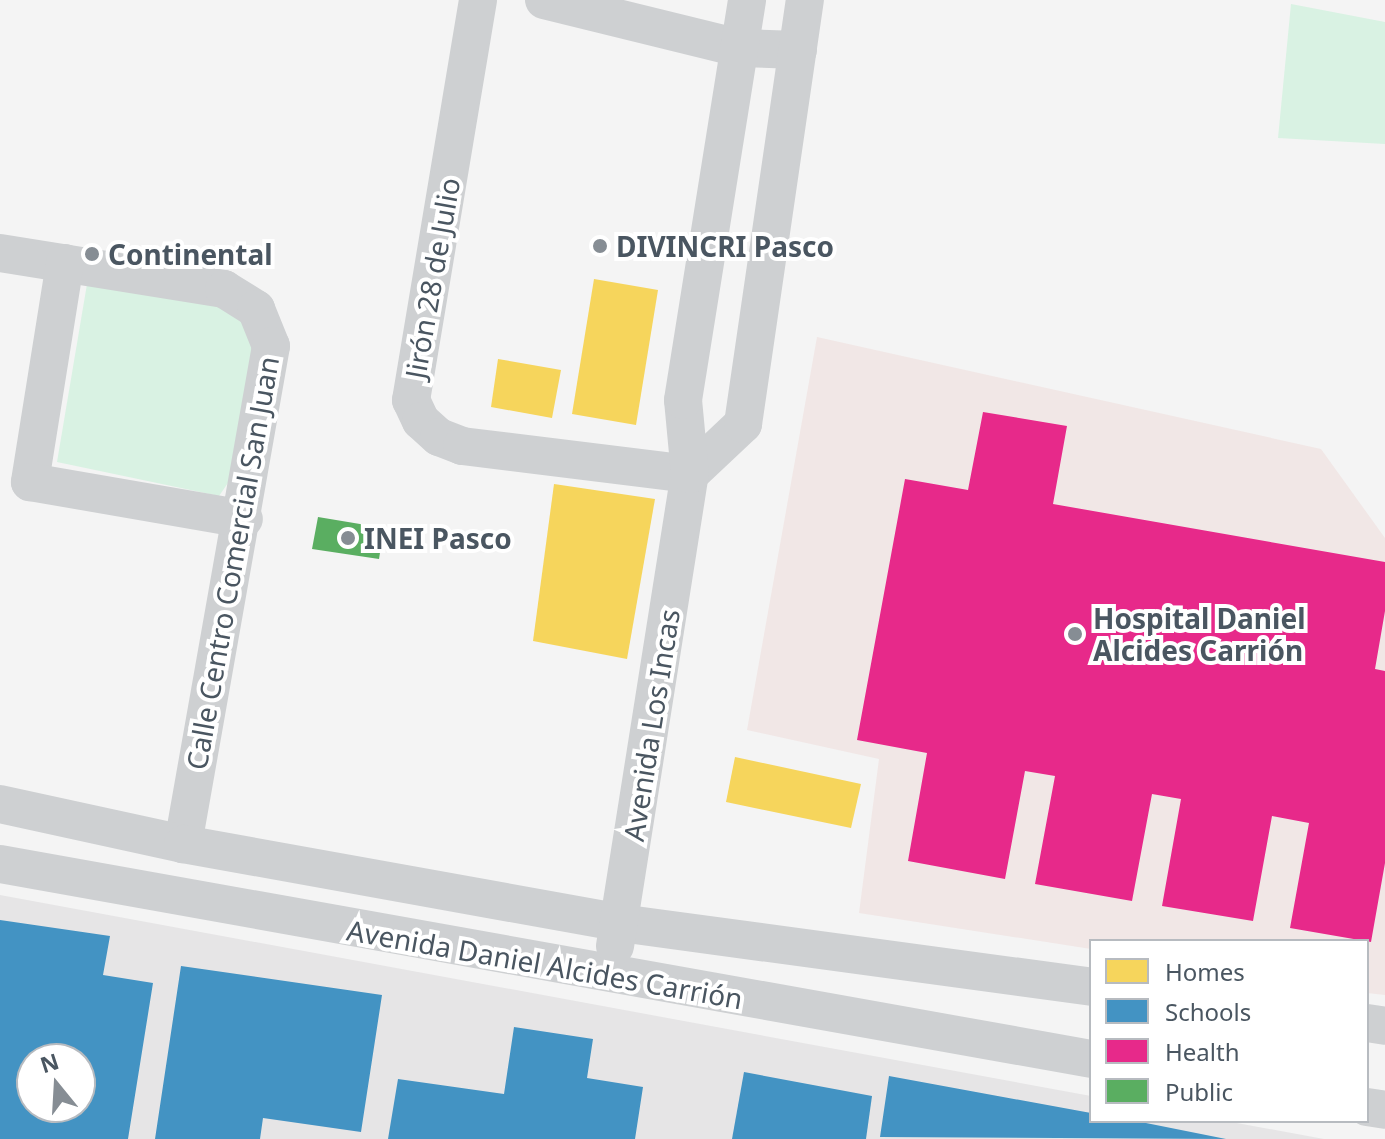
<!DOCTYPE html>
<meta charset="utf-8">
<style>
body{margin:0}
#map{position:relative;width:1385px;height:1139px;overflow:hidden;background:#f4f4f4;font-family:"Noto Sans",sans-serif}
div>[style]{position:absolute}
.education>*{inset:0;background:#e6e5e6}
.medical>*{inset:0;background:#f1e7e6}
.green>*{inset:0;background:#d9f2e3}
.homes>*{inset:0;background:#f6d55c}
.schools>*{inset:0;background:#4393c3}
.health>*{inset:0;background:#e7298a}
.public>*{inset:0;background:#5aae61}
.minor>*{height:38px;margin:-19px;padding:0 19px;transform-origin:19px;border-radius:19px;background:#ced0d2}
.dots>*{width:22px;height:22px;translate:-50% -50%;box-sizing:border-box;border:4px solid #fff;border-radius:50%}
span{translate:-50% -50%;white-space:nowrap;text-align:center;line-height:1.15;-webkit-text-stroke:8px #fff;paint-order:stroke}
.poi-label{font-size:28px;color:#4a5661;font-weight:700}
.left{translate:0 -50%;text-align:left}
.street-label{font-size:28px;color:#4a5661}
.legend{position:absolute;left:1089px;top:939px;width:280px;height:184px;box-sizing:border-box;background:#fff;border:2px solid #b7bbc0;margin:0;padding:10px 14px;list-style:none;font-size:24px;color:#4a5661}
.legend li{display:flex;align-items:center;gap:16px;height:40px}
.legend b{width:40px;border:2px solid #b7bbc0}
.north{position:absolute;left:16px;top:1043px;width:80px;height:80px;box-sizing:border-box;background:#fff;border:2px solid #b7bbc0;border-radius:50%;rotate:342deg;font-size:22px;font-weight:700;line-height:32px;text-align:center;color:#4a5661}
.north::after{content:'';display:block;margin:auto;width:28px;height:36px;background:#868d94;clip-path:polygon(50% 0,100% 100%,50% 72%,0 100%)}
</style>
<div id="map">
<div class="education">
<div style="clip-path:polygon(evenodd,0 895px,1091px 1096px,1091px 1121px,1226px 1121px,1324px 1139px,0 1139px,0 895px,32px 1059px,80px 1059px,80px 1107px,32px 1107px,32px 1059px)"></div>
</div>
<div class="medical">
<div style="clip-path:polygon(817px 337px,1321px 449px,1385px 538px,1385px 995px,1367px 993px,1367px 941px,1091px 941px,1091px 949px,859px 913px,879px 759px,747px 730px)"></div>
</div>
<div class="green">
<div style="clip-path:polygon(1291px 4px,1385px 22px,1385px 144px,1278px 138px)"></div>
<div style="clip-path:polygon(87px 284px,218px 299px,246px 313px,255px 338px,243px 461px,219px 496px,57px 462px)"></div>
</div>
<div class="homes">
<div style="clip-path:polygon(594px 279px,658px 290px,636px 425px,572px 414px)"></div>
<div style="clip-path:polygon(498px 359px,561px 370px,552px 418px,491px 407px)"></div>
<div style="clip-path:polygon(554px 484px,655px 499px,627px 659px,533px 641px)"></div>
<div style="clip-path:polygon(735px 757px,861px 784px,851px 828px,726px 802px)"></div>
</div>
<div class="schools">
<div style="clip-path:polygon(evenodd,0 920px,110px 936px,103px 975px,153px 983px,128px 1139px,0 1139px,0 920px,32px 1059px,80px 1059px,80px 1107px,32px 1107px,32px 1059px)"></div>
<div style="clip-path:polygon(181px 966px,382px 995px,361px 1132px,263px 1118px,260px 1139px,155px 1139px)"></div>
<div style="clip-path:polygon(514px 1027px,593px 1039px,587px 1078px,643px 1087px,635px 1139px,388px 1139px,398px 1079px,504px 1094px)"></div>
<div style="clip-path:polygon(744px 1072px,872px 1096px,866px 1139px,732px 1139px)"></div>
<div style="clip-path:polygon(889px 1076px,1091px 1113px,1091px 1121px,1136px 1121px,1226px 1139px,880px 1137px)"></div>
</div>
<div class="health">
<div style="clip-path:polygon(983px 412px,1067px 426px,1053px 504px,1385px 562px,1385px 611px,1375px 669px,1385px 671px,1385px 863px,1371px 942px,1290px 928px,1309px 823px,1272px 816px,1253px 921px,1162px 906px,1181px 799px,1152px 794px,1132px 901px,1035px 884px,1055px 776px,1025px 771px,1005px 879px,908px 861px,927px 753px,857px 740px,905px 479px,968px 490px)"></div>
</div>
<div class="public">
<div style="clip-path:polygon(318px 517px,384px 528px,379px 559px,312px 549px)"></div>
</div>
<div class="minor">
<div style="left:478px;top:0;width:406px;rotate:99.5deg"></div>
<div style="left:411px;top:400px;width:23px;rotate:65deg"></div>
<div style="left:421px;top:421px;width:24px;rotate:42deg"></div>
<div style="left:439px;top:437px;width:25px;rotate:21deg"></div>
<div style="left:462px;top:446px;width:230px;rotate:7deg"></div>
<div style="left:544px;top:0;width:201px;rotate:13.8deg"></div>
<div style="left:739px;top:48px;width:59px;rotate:1.9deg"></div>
<div style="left:0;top:253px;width:227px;rotate:9.1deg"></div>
<div style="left:224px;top:289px;width:38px;rotate:32deg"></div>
<div style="left:256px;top:309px;width:40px;rotate:68deg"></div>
<div style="left:271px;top:346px;width:506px;rotate:100.02deg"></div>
<div style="left:65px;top:263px;width:222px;rotate:99.1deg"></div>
<div style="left:30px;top:482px;width:217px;rotate:9.8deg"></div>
<div style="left:690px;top:474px;width:73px;rotate:-43.3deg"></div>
<div style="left:743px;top:424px;width:429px;rotate:-81.7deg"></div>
<div style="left:0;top:804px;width:187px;rotate:12.3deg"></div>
<div style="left:183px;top:844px;width:444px;rotate:10.2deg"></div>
<div style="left:620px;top:923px;width:475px;rotate:7.7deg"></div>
<div style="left:0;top:864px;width:1108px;rotate:10.13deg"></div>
<div style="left:615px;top:946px;width:478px;rotate:-81deg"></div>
<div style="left:690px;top:474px;width:74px;rotate:-95.4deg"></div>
<div style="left:683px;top:400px;width:405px;rotate:-80.9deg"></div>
<div style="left:1367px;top:1023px;width:18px;rotate:9deg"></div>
<div style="left:1367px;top:1107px;width:18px;rotate:9deg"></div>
</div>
<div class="dots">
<div style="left:600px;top:246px;background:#868d94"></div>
<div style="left:92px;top:254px;background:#868d94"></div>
<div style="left:348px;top:538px;background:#868d94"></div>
<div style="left:1075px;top:634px;background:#868d94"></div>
</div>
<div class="poi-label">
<span class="left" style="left:616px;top:246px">DIVINCRI Pasco</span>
<span class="left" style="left:108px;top:254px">Continental</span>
<span class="left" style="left:364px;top:538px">INEI Pasco</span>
<span class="left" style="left:1093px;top:634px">Hospital Daniel<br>Alcides Carrión</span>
</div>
<div class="street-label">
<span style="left:432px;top:278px;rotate:-80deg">Jirón 28 de Julio</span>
<span style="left:232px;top:563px;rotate:-80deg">Calle Centro Comercial San Juan</span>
<span style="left:651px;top:725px;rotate:-81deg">Avenida Los Incas</span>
<span style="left:545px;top:964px;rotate:10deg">Avenida Daniel Alcides Carrión</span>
</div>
<ul class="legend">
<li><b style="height:22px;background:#f6d55c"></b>Homes</li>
<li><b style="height:22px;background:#4393c3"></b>Schools</li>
<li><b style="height:22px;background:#e7298a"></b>Health</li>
<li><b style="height:22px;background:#5aae61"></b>Public</li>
</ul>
<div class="north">N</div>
</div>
